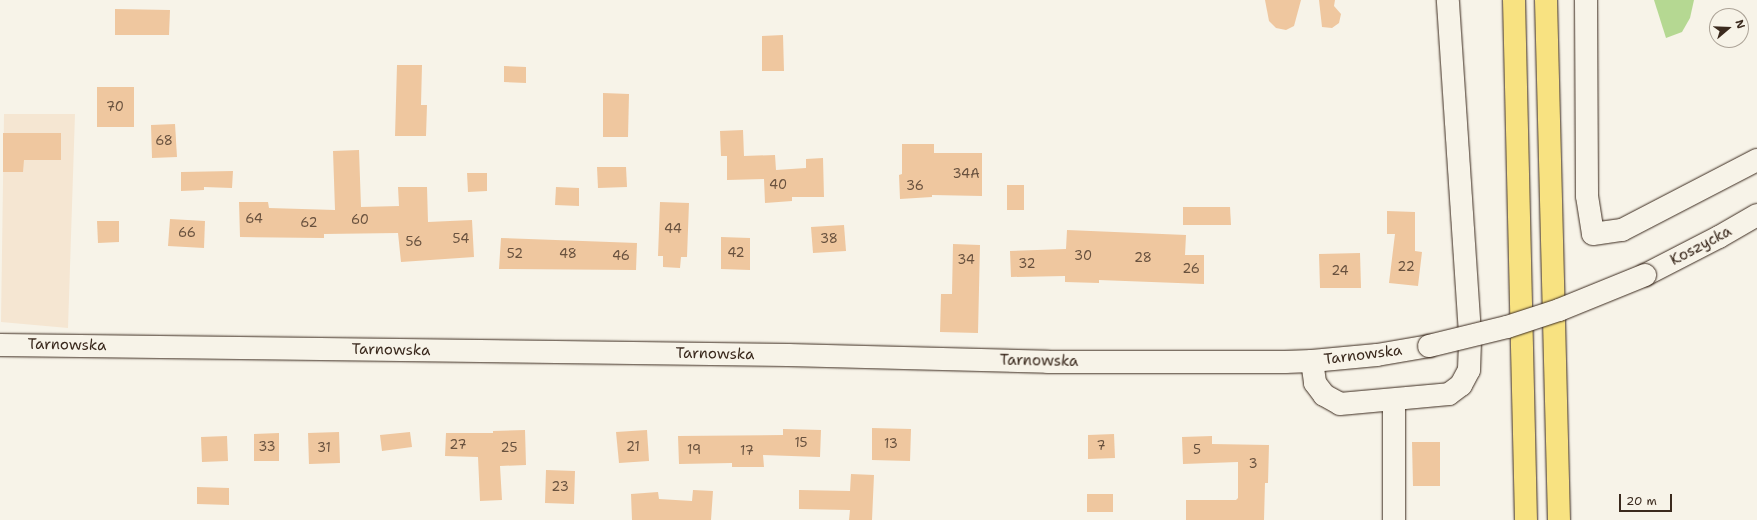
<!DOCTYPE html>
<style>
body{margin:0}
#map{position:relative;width:1757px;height:520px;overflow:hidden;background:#f7f3e8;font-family:"Shantell Sans",sans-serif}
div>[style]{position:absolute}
.built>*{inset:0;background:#f5e6d2}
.green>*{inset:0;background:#b5d892}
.building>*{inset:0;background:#efc79f}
.roads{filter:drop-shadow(0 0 1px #3b2a1e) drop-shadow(0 0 1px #3b2a1e)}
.minor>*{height:22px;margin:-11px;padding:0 11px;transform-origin:11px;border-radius:11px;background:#f7f3e8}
.major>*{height:22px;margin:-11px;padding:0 11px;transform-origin:11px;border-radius:11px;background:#f8e281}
.bridges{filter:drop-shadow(0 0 1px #3b2a1e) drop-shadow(0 0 1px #3b2a1e)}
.minor-bridge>*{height:22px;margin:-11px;padding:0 11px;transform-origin:11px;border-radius:11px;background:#f7f3e8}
span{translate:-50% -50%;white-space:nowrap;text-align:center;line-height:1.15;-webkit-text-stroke:3px #f7f3e8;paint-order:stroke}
.number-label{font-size:13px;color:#68513e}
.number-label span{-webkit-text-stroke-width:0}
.street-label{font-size:15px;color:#3b2a1e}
.north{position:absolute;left:1709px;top:8px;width:40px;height:40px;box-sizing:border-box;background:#f7f3e8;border:1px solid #aca397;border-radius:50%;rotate:71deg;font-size:11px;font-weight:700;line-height:16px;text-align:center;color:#3b2a1e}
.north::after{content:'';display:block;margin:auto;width:14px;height:18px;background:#3b2a1e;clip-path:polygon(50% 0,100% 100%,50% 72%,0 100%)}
.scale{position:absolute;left:1619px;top:494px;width:53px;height:18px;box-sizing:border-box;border:2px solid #3b2a1e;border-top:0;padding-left:5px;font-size:12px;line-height:14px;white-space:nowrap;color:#3b2a1e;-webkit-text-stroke:3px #f7f3e8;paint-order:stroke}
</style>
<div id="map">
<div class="built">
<div style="clip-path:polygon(4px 114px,75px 114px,68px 328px,1px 322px)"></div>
</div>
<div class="green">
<div style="clip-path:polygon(1654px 0,1694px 0,1690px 18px,1682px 32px,1666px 38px)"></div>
</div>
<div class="building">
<div style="clip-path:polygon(1265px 0,1301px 0,1294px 26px,1286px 30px,1276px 28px,1269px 21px)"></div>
<div style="clip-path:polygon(1319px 0,1335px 0,1334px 6px,1341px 14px,1339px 23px,1332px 28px,1322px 27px)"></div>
<div style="clip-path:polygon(115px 9px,170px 10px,169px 35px,115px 35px)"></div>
<div style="clip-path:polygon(783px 35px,784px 71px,762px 71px,762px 36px)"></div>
<div style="clip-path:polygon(397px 65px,422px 65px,421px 105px,427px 105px,426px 136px,395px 136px)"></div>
<div style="clip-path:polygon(504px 66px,526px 67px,526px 83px,504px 82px)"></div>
<div style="clip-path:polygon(97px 87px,134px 87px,134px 127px,97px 127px)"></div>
<div style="clip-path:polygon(603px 93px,629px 94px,628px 137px,603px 137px)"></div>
<div style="clip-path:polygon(175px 124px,177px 157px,152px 158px,151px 125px)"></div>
<div style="clip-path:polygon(743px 130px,744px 156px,775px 155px,776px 170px,806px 168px,806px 159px,823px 158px,824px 197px,792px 197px,792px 201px,765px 203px,764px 179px,727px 180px,727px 156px,721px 156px,720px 131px)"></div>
<div style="clip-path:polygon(3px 133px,61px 133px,61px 160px,24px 160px,23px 172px,3px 172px)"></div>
<div style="clip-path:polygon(902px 144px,934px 144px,934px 153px,982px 153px,982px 196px,932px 195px,932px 197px,900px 199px,899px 175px,902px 174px)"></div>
<div style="clip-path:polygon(359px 150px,361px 207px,399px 206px,398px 187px,427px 187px,428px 222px,472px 220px,474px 257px,401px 262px,398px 233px,324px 234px,324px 238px,240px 237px,239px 202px,268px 202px,269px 208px,335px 210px,333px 151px)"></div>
<div style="clip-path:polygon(597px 167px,626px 167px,627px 187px,598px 188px)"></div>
<div style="clip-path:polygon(233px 171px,232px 188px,204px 187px,204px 190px,181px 191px,181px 172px)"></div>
<div style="clip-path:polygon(467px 173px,487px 173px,487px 191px,468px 192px)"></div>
<div style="clip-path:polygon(1007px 185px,1024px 185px,1024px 210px,1007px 210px)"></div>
<div style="clip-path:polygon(556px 187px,579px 188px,579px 206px,555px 205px)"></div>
<div style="clip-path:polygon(660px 202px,689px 203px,687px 257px,681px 257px,680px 268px,663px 267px,663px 256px,658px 256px)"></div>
<div style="clip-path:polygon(1183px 207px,1230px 207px,1231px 225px,1183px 225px)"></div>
<div style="clip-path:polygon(1387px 211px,1415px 212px,1415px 251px,1422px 252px,1418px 286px,1389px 283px,1395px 234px,1387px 234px)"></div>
<div style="clip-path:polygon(170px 219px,205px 221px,204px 248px,168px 246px)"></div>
<div style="clip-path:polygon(97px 221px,119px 221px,119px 242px,98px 243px)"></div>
<div style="clip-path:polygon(844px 225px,846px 251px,813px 253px,811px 227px)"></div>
<div style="clip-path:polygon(1067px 230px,1186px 235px,1185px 255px,1204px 255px,1204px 284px,1099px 280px,1099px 283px,1065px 282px,1065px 276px,1011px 277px,1010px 251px,1066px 249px)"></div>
<div style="clip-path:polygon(721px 237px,750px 238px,750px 270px,721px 269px)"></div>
<div style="clip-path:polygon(501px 238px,637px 243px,636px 270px,499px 269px)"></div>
<div style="clip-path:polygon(953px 244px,980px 245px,978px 333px,940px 332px,941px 294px,952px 294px)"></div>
<div style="clip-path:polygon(1360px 253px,1361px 288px,1320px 288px,1319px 254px)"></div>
<div style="clip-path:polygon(872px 428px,911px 429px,910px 461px,872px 460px)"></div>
<div style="clip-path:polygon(783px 429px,821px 430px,820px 457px,763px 455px,764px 467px,732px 467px,732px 463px,679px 464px,678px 436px,783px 435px)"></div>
<div style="clip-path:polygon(525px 430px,526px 465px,500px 466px,502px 500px,480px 501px,478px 457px,445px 456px,446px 433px,493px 433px,493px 431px)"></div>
<div style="clip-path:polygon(647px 430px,649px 461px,619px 463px,616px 432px)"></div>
<div style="clip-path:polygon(339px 432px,340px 463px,309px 464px,308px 433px)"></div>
<div style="clip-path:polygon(410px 432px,412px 447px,382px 451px,380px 435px)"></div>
<div style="clip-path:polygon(279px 433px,279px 461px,254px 461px,254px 434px)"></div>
<div style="clip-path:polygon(1114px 434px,1115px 458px,1088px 459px,1088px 435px)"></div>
<div style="clip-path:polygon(227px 436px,228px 461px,202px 462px,201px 437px)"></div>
<div style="clip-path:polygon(1212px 436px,1212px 444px,1269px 445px,1268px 483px,1265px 483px,1264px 520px,1186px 520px,1186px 500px,1236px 500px,1238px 498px,1238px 462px,1183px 464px,1182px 437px)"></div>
<div style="clip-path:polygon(1412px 442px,1440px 442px,1440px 486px,1413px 486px)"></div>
<div style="clip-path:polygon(546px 470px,575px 471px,574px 504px,545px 503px)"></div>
<div style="clip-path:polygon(851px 474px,874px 475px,872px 520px,849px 520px,850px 510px,799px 509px,799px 490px,850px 491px)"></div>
<div style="clip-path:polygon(197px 487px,229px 488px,229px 505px,197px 504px)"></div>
<div style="clip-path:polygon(693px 490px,713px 491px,711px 520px,632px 520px,631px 494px,658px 492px,659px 499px,692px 501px)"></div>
<div style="clip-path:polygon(1087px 494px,1113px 494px,1113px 512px,1087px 512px)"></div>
</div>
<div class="roads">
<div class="minor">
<div style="left:1586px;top:0;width:196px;rotate:89.7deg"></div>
<div style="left:1587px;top:196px;width:38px;rotate:81deg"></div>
<div style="left:1593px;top:234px;width:29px;rotate:-8deg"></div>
<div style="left:1622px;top:230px;width:152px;rotate:-27.4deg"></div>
<div style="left:1645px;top:275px;width:83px;rotate:-27.2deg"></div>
<div style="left:1719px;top:237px;width:44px;rotate:-30.1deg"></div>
<div style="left:0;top:345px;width:788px;rotate:0.73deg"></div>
<div style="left:788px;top:355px;width:260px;rotate:1.5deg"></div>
<div style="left:1048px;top:362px;width:237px"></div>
<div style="left:1285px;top:362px;width:27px;rotate:-2deg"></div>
<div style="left:1312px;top:361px;width:65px;rotate:-5.3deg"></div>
<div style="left:1377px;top:355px;width:53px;rotate:-9.8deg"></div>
<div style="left:1312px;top:361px;width:22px;rotate:82deg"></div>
<div style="left:1315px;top:383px;width:15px;rotate:53deg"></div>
<div style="left:1324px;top:395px;width:18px;rotate:29deg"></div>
<div style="left:1340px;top:404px;width:109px;rotate:-5.2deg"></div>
<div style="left:1449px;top:394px;width:15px;rotate:-37deg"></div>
<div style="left:1461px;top:385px;width:17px;rotate:-62deg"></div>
<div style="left:1469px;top:370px;width:36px;rotate:-88deg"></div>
<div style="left:1470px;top:334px;width:335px;rotate:-93.8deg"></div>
<div style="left:1394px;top:520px;width:120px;rotate:-90deg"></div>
</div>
<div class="major">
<div style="left:1514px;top:0;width:520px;rotate:88.68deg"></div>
<div style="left:1546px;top:0;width:520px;rotate:88.57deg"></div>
</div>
</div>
<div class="bridges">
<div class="minor-bridge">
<div style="left:1429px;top:346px;width:80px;rotate:-13.7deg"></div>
<div style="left:1507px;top:327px;width:55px;rotate:-18.1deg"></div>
<div style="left:1559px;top:310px;width:93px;rotate:-22.1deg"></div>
</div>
</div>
<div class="number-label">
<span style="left:115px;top:107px">70</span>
<span style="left:164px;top:141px">68</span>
<span style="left:966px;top:174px">34A</span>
<span style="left:778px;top:185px">40</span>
<span style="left:915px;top:186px">36</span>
<span style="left:254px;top:219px">64</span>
<span style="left:360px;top:220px">60</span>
<span style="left:309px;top:223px">62</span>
<span style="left:673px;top:229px">44</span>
<span style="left:187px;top:233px">66</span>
<span style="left:461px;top:239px">54</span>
<span style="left:829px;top:239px">38</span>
<span style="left:414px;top:242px">56</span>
<span style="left:736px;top:253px">42</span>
<span style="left:515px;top:254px">52</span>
<span style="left:568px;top:254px">48</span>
<span style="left:621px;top:256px">46</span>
<span style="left:1083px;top:256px">30</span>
<span style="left:1143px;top:258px">28</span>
<span style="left:966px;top:260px">34</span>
<span style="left:1027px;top:264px">32</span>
<span style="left:1406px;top:267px">22</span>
<span style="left:1191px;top:269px">26</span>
<span style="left:1340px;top:271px">24</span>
<span style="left:801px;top:443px">15</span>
<span style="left:891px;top:444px">13</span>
<span style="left:458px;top:445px">27</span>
<span style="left:1101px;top:446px">7</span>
<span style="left:267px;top:447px">33</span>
<span style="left:633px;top:447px">21</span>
<span style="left:324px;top:448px">31</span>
<span style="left:509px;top:448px">25</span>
<span style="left:694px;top:450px">19</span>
<span style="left:1197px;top:450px">5</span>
<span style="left:747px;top:451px">17</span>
<span style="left:1253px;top:464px">3</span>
<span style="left:560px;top:487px">23</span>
</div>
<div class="street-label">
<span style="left:1701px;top:246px;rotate:-28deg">Koszycka</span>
<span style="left:67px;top:345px;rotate:1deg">Tarnowska</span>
<span style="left:391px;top:350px;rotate:1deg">Tarnowska</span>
<span style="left:715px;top:354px;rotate:1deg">Tarnowska</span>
<span style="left:1363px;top:355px;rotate:-7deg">Tarnowska</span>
<span style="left:1039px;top:361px;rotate:1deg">Tarnowska</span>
</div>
<div class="north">N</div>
<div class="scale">20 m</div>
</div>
